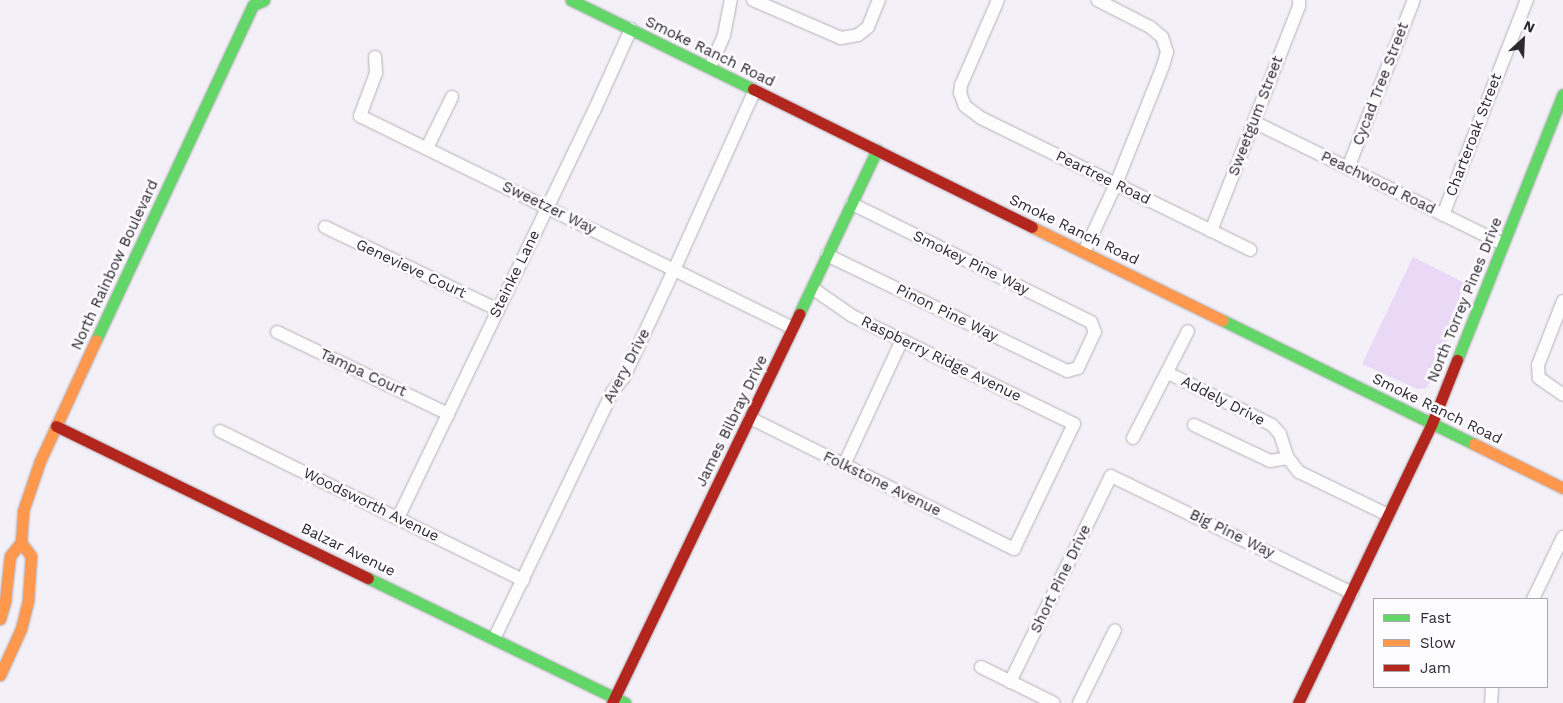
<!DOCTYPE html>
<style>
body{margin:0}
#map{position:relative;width:1563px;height:703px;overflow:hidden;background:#f4f0f8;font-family:"Work Sans",sans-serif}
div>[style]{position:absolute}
.green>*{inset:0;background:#ead9f6}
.roads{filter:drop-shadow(0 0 1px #b3b0b6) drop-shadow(0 0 1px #b3b0b6)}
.street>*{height:12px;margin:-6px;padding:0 6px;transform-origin:6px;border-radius:6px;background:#fdfdfe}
.fast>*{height:11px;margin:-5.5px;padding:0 5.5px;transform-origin:5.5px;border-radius:5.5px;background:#63d668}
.slow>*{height:11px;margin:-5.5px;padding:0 5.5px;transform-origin:5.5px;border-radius:5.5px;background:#ff974d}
.jam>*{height:11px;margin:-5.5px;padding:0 5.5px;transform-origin:5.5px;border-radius:5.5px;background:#b3261e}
span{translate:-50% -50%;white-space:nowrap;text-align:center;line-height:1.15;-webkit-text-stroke:5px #fdfcff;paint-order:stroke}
.street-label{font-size:15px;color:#2c292f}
.legend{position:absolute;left:1373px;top:598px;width:175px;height:90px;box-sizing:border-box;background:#fdfcff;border:1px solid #a9a8ac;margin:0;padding:6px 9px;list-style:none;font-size:15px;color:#2c292f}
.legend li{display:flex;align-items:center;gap:10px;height:25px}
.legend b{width:25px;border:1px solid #a9a8ac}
.north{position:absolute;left:1498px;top:15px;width:50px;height:50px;-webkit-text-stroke:4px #fdfcff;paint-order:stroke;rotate:25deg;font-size:14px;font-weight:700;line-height:20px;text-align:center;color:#2c292f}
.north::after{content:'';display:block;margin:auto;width:18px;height:22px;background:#2c292f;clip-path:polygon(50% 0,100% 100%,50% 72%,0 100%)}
</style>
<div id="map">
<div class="green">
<div style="clip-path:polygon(1413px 257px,1469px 285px,1431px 381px,1426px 388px,1417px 389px,1362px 364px)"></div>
</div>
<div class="roads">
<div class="street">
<div style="left:753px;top:0;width:96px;rotate:23.4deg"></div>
<div style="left:841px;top:38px;width:17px;rotate:-10deg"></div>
<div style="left:858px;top:35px;width:13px;rotate:-39deg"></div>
<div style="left:868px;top:27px;width:29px;rotate:-68deg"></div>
<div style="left:998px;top:0;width:93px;rotate:113.5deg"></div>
<div style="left:961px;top:85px;width:8px;rotate:97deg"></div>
<div style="left:960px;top:93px;width:14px;rotate:69deg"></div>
<div style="left:965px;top:106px;width:20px;rotate:37deg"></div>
<div style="left:981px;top:118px;width:300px;rotate:26.1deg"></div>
<div style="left:375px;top:57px;width:16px;rotate:86deg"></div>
<div style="left:376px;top:73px;width:46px;rotate:110.4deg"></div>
<div style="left:360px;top:116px;width:481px;rotate:26.1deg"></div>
<div style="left:710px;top:67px;width:35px;rotate:-66deg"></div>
<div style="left:724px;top:35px;width:36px;rotate:-79deg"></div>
<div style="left:1254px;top:122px;width:277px;rotate:26.1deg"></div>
<div style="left:427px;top:148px;width:57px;rotate:-63.9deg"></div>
<div style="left:1348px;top:168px;width:180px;rotate:-68.6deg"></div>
<div style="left:1443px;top:215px;width:231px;rotate:-68.7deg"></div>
<div style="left:325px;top:227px;width:192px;rotate:25.6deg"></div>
<div style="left:1211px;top:231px;width:242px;rotate:-68.6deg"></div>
<div style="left:1299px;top:6px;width:6px;rotate:-90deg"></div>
<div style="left:1084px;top:252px;width:75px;rotate:-64.8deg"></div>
<div style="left:1116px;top:184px;width:127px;rotate:-68.3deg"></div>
<div style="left:1163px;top:66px;width:15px;rotate:-74deg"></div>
<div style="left:1167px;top:52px;width:16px;rotate:-108deg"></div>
<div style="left:1162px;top:37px;width:16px;rotate:-140deg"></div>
<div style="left:1150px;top:27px;width:59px;rotate:-153deg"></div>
<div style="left:827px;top:255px;width:267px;rotate:25.8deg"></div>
<div style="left:1067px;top:371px;width:11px;rotate:-15deg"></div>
<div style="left:1078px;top:368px;width:40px;rotate:-65deg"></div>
<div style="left:1095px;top:332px;width:11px;rotate:-112deg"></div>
<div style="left:1091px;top:322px;width:267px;rotate:-153.7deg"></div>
<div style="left:1563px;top:301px;width:69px;rotate:111.3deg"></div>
<div style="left:1538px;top:365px;width:13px;rotate:86deg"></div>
<div style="left:1539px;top:378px;width:29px;rotate:35deg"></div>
<div style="left:277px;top:332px;width:190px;rotate:25.6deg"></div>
<div style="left:1168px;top:373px;width:116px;rotate:26.6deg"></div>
<div style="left:1272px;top:425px;width:12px;rotate:48deg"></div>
<div style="left:1280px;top:434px;width:25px;rotate:72deg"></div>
<div style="left:750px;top:418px;width:295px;rotate:26.4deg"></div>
<div style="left:1014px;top:549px;width:139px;rotate:-64.4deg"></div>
<div style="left:1074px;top:424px;width:248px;rotate:-154deg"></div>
<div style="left:851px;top:315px;width:47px;rotate:-145.3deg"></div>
<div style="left:1194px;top:425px;width:84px;rotate:25.3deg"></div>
<div style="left:1270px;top:461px;width:18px;rotate:-9deg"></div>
<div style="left:1288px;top:458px;width:18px;rotate:52deg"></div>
<div style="left:1299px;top:472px;width:99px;rotate:25.8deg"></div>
<div style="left:220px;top:431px;width:338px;rotate:26.2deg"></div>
<div style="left:1133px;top:438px;width:120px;rotate:-62.8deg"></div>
<div style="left:844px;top:465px;width:138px;rotate:-65.1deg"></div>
<div style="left:398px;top:518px;width:452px;rotate:-64.3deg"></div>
<div style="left:594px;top:111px;width:90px;rotate:-65.7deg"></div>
<div style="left:1533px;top:599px;width:69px;rotate:-64.2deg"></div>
<div style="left:494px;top:639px;width:275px;rotate:-64.4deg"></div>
<div style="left:613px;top:391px;width:18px;rotate:-52deg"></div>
<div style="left:624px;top:377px;width:118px;rotate:-65deg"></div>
<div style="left:674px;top:270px;width:197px;rotate:-65.8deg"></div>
<div style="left:981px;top:667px;width:81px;rotate:26.3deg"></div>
<div style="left:1010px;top:682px;width:229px;rotate:-63.9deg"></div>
<div style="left:1111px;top:476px;width:268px;rotate:25.9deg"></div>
<div style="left:1079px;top:703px;width:81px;rotate:-63.7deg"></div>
<div style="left:1491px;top:703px;width:16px;rotate:-86deg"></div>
</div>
<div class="fast">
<div style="left:571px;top:0;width:203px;rotate:26.1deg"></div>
<div style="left:799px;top:314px;width:182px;rotate:-64.6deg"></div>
<div style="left:1222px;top:320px;width:281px;rotate:26.2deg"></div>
<div style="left:96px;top:340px;width:370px;rotate:-64.9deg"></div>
<div style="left:253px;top:5px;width:12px;rotate:-24deg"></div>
<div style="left:1457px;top:360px;width:286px;rotate:-68.3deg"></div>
<div style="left:368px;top:578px;width:286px;rotate:25.9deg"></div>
</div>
<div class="slow">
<div style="left:1032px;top:227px;width:212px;rotate:26.1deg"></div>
<div style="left:1474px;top:444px;width:99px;rotate:26.3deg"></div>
<div style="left:0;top:619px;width:19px;rotate:-74deg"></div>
<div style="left:5px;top:601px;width:45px;rotate:-83.7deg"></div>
<div style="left:10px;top:556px;width:18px;rotate:-52deg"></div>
<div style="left:21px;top:542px;width:31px;rotate:-86deg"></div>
<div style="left:23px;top:511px;width:53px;rotate:-71.2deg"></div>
<div style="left:40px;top:461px;width:133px;rotate:-65.2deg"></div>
<div style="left:0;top:675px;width:51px;rotate:-65.5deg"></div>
<div style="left:21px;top:629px;width:30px;rotate:-76deg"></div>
<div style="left:28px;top:600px;width:44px;rotate:-86.1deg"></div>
<div style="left:31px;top:556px;width:17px;rotate:-126deg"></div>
</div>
<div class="jam">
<div style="left:753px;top:89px;width:311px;rotate:26.3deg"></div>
<div style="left:56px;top:426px;width:347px;rotate:26deg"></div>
<div style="left:612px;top:703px;width:432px;rotate:-64.3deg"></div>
<div style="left:1298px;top:703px;width:310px;rotate:-64.4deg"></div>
<div style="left:1432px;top:423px;width:68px;rotate:-68.4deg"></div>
</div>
</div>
<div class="street-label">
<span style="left:710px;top:52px;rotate:26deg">Smoke Ranch Road</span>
<span style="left:1381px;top:84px;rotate:-69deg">Cycad Tree Street</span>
<span style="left:1256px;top:116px;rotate:-69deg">Sweetgum Street</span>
<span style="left:1474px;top:135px;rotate:-69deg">Charteroak Street</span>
<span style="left:1103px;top:178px;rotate:26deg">Peartree Road</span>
<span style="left:1378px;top:183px;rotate:26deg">Peachwood Road</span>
<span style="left:549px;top:208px;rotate:26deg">Sweetzer Way</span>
<span style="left:1074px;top:230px;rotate:26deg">Smoke Ranch Road</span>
<span style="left:971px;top:263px;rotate:26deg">Smokey Pine Way</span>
<span style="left:115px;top:265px;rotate:-65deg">North Rainbow Boulevard</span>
<span style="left:411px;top:269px;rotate:25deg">Genevieve Court</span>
<span style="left:515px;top:274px;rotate:-64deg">Steinke Lane</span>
<span style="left:1465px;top:300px;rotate:-68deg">North Torrey Pines Drive</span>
<span style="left:947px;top:313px;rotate:26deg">Pinon Pine Way</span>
<span style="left:941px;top:359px;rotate:26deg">Raspberry Ridge Avenue</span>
<span style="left:627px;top:366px;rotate:-62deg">Avery Drive</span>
<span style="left:363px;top:373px;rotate:25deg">Tampa Court</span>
<span style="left:1223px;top:401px;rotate:27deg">Addely Drive</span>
<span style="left:1437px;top:409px;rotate:26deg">Smoke Ranch Road</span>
<span style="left:732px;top:421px;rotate:-64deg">James Bilbray Drive</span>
<span style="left:882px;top:484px;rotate:26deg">Folkstone Avenue</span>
<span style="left:371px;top:505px;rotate:26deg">Woodsworth Avenue</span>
<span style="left:1232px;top:534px;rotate:26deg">Big Pine Way</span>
<span style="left:348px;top:550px;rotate:26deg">Balzar Avenue</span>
<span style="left:1061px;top:579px;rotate:-64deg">Short Pine Drive</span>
</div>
<ul class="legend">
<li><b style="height:6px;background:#63d668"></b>Fast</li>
<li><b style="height:6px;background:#ff974d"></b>Slow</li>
<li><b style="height:6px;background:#b3261e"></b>Jam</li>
</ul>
<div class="north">N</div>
</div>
